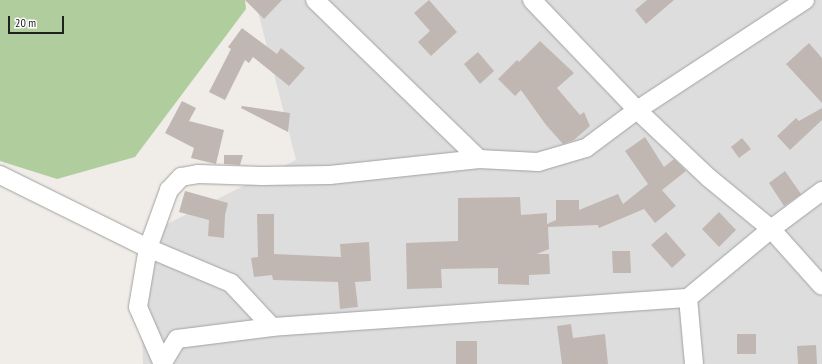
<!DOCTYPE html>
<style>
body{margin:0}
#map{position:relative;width:822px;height:364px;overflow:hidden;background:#f0ece7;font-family:"PT Sans Narrow",sans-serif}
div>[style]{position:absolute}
.residential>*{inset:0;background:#dedddd}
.forest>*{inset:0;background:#b0cd9e}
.building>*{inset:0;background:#c0b7b3}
.roads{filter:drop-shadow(0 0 1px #a1a1a1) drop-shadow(0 0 1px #a1a1a1)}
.minor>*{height:18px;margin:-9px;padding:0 9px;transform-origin:9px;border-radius:9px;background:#fff}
span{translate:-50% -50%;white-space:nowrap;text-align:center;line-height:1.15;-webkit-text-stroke:3px #fff;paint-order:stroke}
.scale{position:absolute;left:8px;top:16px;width:56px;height:18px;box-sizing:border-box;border:2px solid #202020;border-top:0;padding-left:5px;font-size:12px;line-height:14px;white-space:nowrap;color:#202020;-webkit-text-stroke:3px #fff;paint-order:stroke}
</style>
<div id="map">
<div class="residential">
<div style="clip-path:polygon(255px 0,822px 0,822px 364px,143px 364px,139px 238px,296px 160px)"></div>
</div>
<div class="forest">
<div style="clip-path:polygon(0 0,245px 0,246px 9px,135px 157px,57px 179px,0 161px)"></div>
</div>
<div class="building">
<div style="clip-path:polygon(245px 0,282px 0,264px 19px)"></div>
<div style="clip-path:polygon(429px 0,457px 32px,431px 56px,418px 42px,430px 31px,414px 13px)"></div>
<div style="clip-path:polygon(647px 0,674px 0,646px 24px,635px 10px)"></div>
<div style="clip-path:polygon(242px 28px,277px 54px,281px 48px,305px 68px,289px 86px,253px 57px,249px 63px,245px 60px,225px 100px,209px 92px,231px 49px,228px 47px)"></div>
<div style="clip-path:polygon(540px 41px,574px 73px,557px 88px,580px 115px,584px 112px,590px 126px,574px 140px,563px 144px,546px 125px,521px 90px,515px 96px,498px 79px,517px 60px,519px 62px)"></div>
<div style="clip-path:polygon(809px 43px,822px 58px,822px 103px,786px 64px)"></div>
<div style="clip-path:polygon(478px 52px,494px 71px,480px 84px,464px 64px)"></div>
<div style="clip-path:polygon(182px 101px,196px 108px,189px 121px,224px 130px,216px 164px,191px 158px,194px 148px,165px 133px)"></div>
<div style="clip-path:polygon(242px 106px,290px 113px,288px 132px,241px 108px)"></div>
<div style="clip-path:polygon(822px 108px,822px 120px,790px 150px,777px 136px,796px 118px,799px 121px)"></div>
<div style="clip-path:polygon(645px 137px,664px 167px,674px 159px,686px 171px,662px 190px,676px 206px,655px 223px,644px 209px,599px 228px,598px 225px,548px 227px,549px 249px,537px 254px,549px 254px,550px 274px,529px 275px,529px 285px,498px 284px,498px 268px,441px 269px,442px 288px,407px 289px,406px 243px,458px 241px,458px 198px,520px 197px,521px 215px,547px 213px,547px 224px,556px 220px,556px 200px,579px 200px,579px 210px,618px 194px,623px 204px,648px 184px,625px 151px)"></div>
<div style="clip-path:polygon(742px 138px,751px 149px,739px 158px,731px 147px)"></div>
<div style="clip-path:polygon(224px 155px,243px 155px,240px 165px,224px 164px)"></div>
<div style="clip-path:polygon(785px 171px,801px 194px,784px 206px,769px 183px)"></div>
<div style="clip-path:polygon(185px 191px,228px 203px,225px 215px,224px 238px,208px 236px,209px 220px,179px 212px)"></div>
<div style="clip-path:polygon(719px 212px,736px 230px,719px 247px,702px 229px)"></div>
<div style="clip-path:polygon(257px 214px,274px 214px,274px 254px,341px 257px,340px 244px,369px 242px,371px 281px,355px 282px,358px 307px,340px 309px,338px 282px,273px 280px,272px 275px,254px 277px,251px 258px,258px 257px)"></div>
<div style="clip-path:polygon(666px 232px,686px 255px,672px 268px,651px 245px)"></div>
<div style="clip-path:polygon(612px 251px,630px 251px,631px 273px,613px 273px)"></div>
<div style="clip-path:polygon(571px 324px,573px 338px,605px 334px,608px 364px,562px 364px,557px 326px)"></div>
<div style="clip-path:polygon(737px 334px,756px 334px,756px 354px,737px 354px)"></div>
<div style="clip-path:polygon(456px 341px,477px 341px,477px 364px,456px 364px)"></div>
<div style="clip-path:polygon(816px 345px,817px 364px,798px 364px,797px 346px)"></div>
</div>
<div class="roads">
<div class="minor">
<div style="left:315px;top:0;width:228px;rotate:44.1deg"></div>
<div style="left:532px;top:0;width:152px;rotate:46.3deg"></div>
<div style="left:637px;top:110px;width:99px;rotate:43.4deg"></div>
<div style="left:709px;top:178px;width:80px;rotate:39.4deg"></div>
<div style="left:771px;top:229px;width:76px;rotate:48.2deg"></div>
<div style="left:0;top:175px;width:165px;rotate:26.3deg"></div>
<div style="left:148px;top:248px;width:62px;rotate:-70.1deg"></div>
<div style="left:169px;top:190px;width:18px;rotate:-47deg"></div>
<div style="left:181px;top:177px;width:17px;rotate:-10deg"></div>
<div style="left:198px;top:174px;width:64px;rotate:1.8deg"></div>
<div style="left:262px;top:176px;width:68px;rotate:-0.8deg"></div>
<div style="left:330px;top:175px;width:150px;rotate:-6.1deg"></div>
<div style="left:479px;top:159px;width:59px;rotate:2.9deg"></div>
<div style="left:538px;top:162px;width:50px;rotate:-16.3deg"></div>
<div style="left:586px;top:148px;width:64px;rotate:-36.7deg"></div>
<div style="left:637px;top:110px;width:201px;rotate:-33.2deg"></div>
<div style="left:688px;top:298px;width:66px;rotate:84.8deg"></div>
<div style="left:162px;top:362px;width:60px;rotate:-113.6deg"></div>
<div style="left:138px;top:307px;width:60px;rotate:-80.4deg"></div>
<div style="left:148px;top:248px;width:90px;rotate:22.9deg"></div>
<div style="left:231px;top:283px;width:60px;rotate:47deg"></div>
<div style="left:162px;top:364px;width:29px;rotate:-59deg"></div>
<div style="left:177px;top:339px;width:96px;rotate:-7.2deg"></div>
<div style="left:272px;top:327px;width:417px;rotate:-4deg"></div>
<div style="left:688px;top:298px;width:108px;rotate:-39.7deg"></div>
<div style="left:771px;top:229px;width:64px;rotate:-36.7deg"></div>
</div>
</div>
<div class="scale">20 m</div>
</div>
